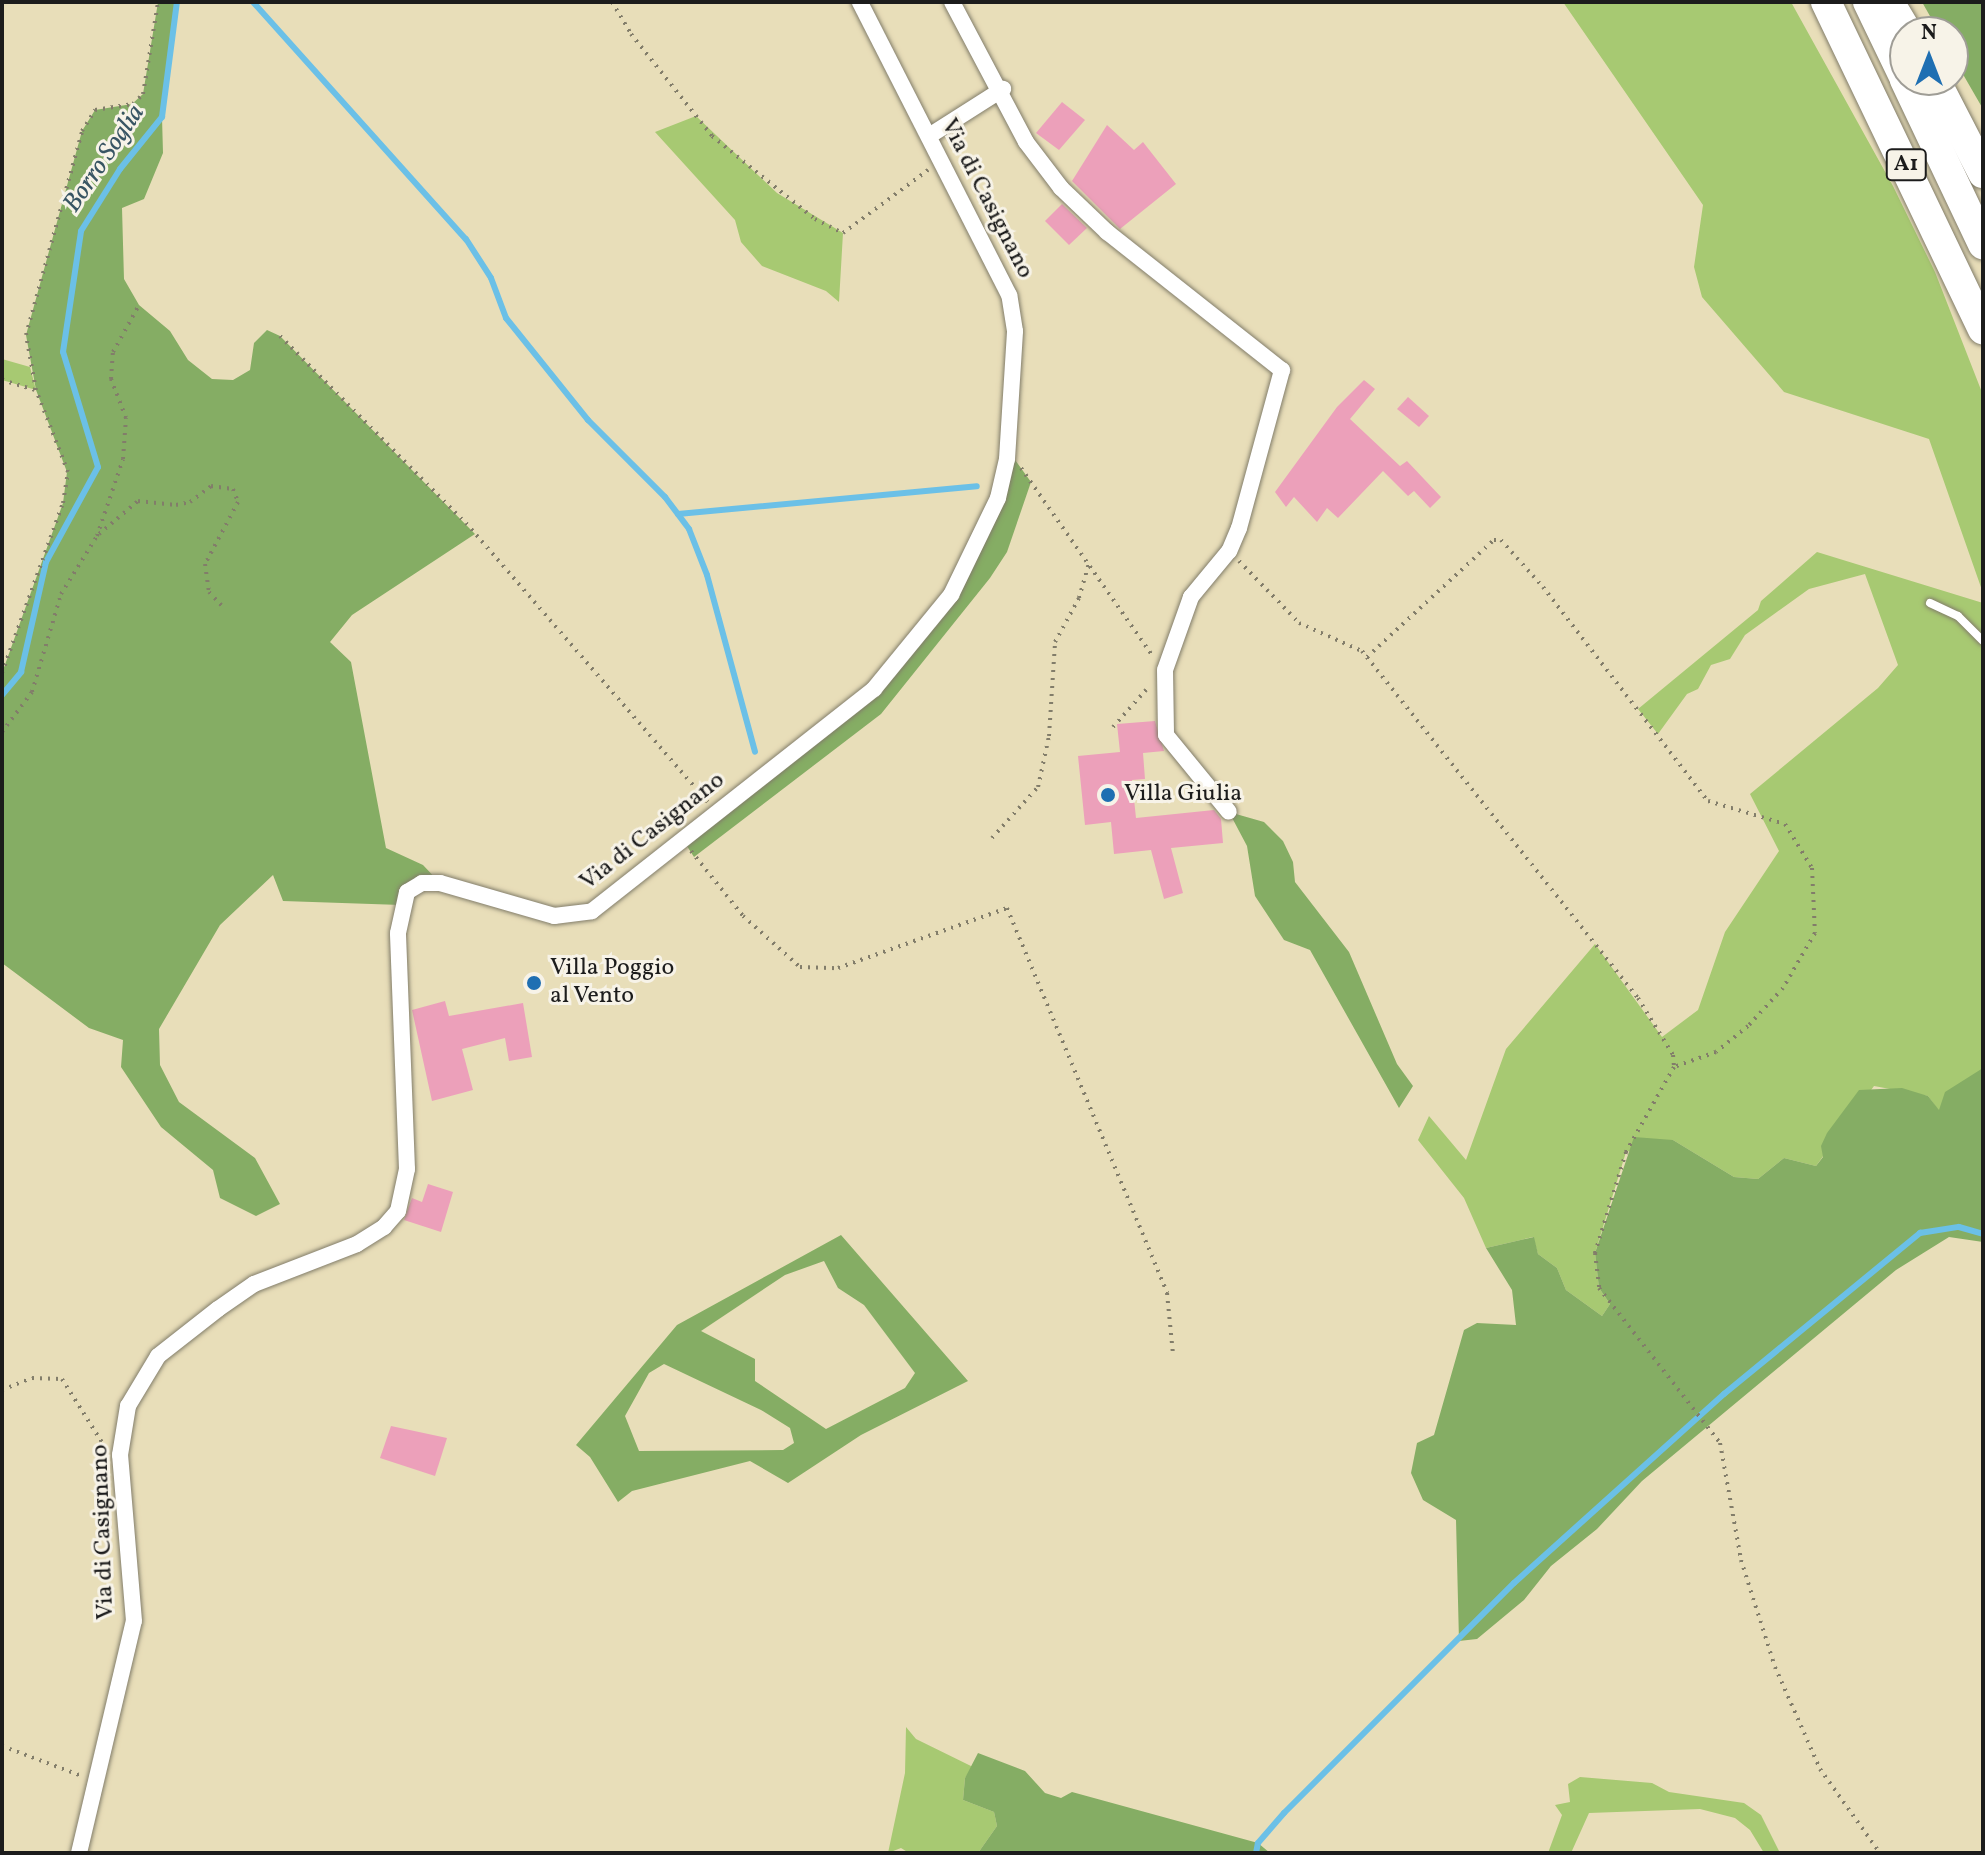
<!DOCTYPE html>
<style>
body{margin:0}
#map{position:relative;width:1985px;height:1855px;overflow:hidden;background:#e8deb9;font-family:Vollkorn,serif}
div>[style]{position:absolute}
.green>*{inset:0;background:#a7c972}
.forest>*{inset:0;background:#85ad64}
.stream>*{height:6px;margin:-3px;padding:0 3px;transform-origin:3px;border-radius:3px;background:#6bc0e7}
.building>*{inset:0;background:#eca0ba}
.path>*{height:4px;margin-top:-2px;transform-origin:0;background:repeating-linear-gradient(90deg,#827d6a 0 2px,transparent 0 8px)}
.roads{filter:drop-shadow(0 0 2px #827d6a) drop-shadow(0 0 2px #827d6a)}
.lane>*{height:8px;margin:-4px;padding:0 4px;transform-origin:4px;border-radius:4px;background:#fff}
.street>*{height:16px;margin:-8px;padding:0 8px;transform-origin:8px;border-radius:8px;background:#fff}
.highway>*{height:30px;margin:-15px;padding:0 15px;transform-origin:15px;border-radius:15px;background:#fff}
.dots>*{width:22px;height:22px;translate:-50% -50%;box-sizing:border-box;border:4px solid #f7f3e8;border-radius:50%}
span{translate:-50% -50%;white-space:nowrap;text-align:center;line-height:1.15;-webkit-text-stroke:6px #f7f3e8;paint-order:stroke}
.shield-label span{padding:2px 6px;background:#f7f3e8;border:2px solid;border-radius:6px;-webkit-text-stroke-width:0}
.shield-label{font-size:22px;color:#1c1c1c;font-weight:700}
.street-label{font-size:24px;color:#1c1c1c}
.poi-label{font-size:24px;color:#1c1c1c}
.left{translate:0 -50%;text-align:left}
.water-label{font-size:26px;color:#385563;font-style:italic}
.frame{position:absolute;inset:0;border:4px solid #1c1c1c;pointer-events:none}
.north{position:absolute;left:1889px;top:16px;width:80px;height:80px;box-sizing:border-box;background:#f7f3e8;border:2px solid #9f9d96;border-radius:50%;rotate:0deg;font-size:22px;font-weight:700;line-height:32px;text-align:center;color:#1c1c1c}
.north::after{content:'';display:block;margin:auto;width:28px;height:36px;background:#1f6fb2;clip-path:polygon(50% 0,100% 100%,50% 72%,0 100%)}
</style>
<div id="map">
<div class="green">
<div style="clip-path:polygon(1563px 2px,1791px 2px,1893px 186px,1935px 272px,1983px 395px,1983px 593px,1929px 439px,1784px 392px,1702px 297px,1694px 267px,1703px 205px)"></div>
<div style="clip-path:polygon(696px 116px,777px 193px,843px 233px,839px 302px,826px 291px,762px 266px,741px 242px,735px 220px,655px 132px)"></div>
<div style="clip-path:polygon(2px 359px,30px 367px,36px 390px,2px 380px)"></div>
<div style="clip-path:polygon(1817px 552px,1983px 603px,1983px 1068px,1939px 1111px,1928px 1096px,1874px 1086px,1816px 1166px,1784px 1158px,1758px 1179px,1734px 1177px,1673px 1140px,1626px 1152px,1595px 1253px,1599px 1288px,1610px 1304px,1602px 1316px,1566px 1290px,1557px 1268px,1538px 1254px,1533px 1237px,1486px 1248px,1464px 1198px,1418px 1140px,1429px 1116px,1466px 1160px,1506px 1049px,1595px 944px,1662px 1037px,1698px 1010px,1725px 932px,1779px 851px,1750px 794px,1878px 688px,1898px 665px,1865px 574px,1809px 589px,1745px 635px,1730px 659px,1711px 665px,1698px 689px,1687px 694px,1658px 734px,1638px 709px,1758px 610px,1761px 601px)"></div>
<div style="clip-path:polygon(906px 1727px,916px 1739px,973px 1767px,965px 1778px,963px 1800px,994px 1812px,997px 1826px,978px 1853px,909px 1853px,901px 1848px,888px 1853px,905px 1773px)"></div>
<div style="clip-path:polygon(1580px 1777px,1652px 1783px,1669px 1792px,1744px 1803px,1761px 1815px,1780px 1853px,1764px 1853px,1750px 1830px,1735px 1818px,1700px 1809px,1589px 1813px,1571px 1853px,1548px 1853px,1562px 1815px,1555px 1805px,1570px 1802px,1568px 1784px)"></div>
</div>
<div class="forest">
<div style="clip-path:polygon(158px 2px,177px 2px,162px 117px,163px 153px,144px 199px,122px 208px,124px 279px,139px 305px,170px 331px,188px 360px,212px 379px,233px 380px,250px 370px,254px 343px,267px 330px,280px 336px,475px 534px,352px 615px,330px 642px,351px 662px,386px 848px,423px 865px,440px 883px,422px 883px,401px 905px,283px 901px,273px 875px,220px 925px,159px 1029px,160px 1065px,179px 1102px,255px 1158px,280px 1204px,256px 1216px,220px 1198px,213px 1170px,161px 1127px,121px 1067px,123px 1040px,89px 1028px,2px 963px,2px 673px,63px 503px,67px 472px,36px 390px,26px 335px,82px 131px,95px 110px,132px 104px,143px 94px)"></div>
<div style="clip-path:polygon(1922px 2px,1983px 2px,1983px 109px,1953px 57px,1953px 32px,1939px 32px)"></div>
<div style="clip-path:polygon(1008px 450px,1031px 482px,1007px 552px,990px 578px,881px 714px,694px 857px,683px 840px,874px 688px,978px 544px)"></div>
<div style="clip-path:polygon(1229px 812px,1264px 822px,1283px 841px,1293px 862px,1295px 882px,1349px 952px,1397px 1064px,1413px 1086px,1399px 1108px,1310px 950px,1284px 940px,1255px 896px,1247px 846px)"></div>
<div style="clip-path:polygon(1983px 1068px,1983px 1242px,1949px 1237px,1896px 1270px,1642px 1481px,1597px 1529px,1551px 1566px,1524px 1600px,1477px 1639px,1459px 1641px,1456px 1520px,1423px 1500px,1411px 1473px,1417px 1443px,1434px 1435px,1464px 1330px,1477px 1323px,1516px 1325px,1512px 1290px,1486px 1248px,1534px 1237px,1538px 1254px,1557px 1268px,1566px 1290px,1602px 1316px,1610px 1304px,1599px 1288px,1595px 1253px,1634px 1137px,1673px 1140px,1734px 1177px,1758px 1179px,1784px 1158px,1816px 1166px,1823px 1157px,1821px 1146px,1827px 1133px,1859px 1090px,1902px 1088px,1928px 1096px,1939px 1110px,1945px 1092px)"></div>
<div style="clip-path:polygon(evenodd,841px 1235px,968px 1381px,861px 1435px,788px 1483px,750px 1461px,632px 1491px,618px 1502px,590px 1457px,576px 1445px,677px 1325px,841px 1235px,824px 1261px,838px 1288px,864px 1305px,915px 1373px,905px 1388px,826px 1429px,755px 1381px,755px 1359px,701px 1331px,785px 1275px,824px 1261px,841px 1235px,664px 1364px,761px 1410px,790px 1428px,794px 1443px,783px 1450px,639px 1451px,625px 1416px,649px 1373px,664px 1364px)"></div>
<div style="clip-path:polygon(978px 1753px,1025px 1771px,1045px 1793px,1061px 1798px,1072px 1792px,1258px 1843px,1270px 1853px,978px 1853px,997px 1826px,994px 1812px,963px 1800px,965px 1778px)"></div>
</div>
<div class="stream">
<div style="left:253px;top:2px;width:319px;rotate:48.1deg"></div>
<div style="left:466px;top:239px;width:46px;rotate:57.3deg"></div>
<div style="left:491px;top:278px;width:43px;rotate:69.4deg"></div>
<div style="left:506px;top:318px;width:131px;rotate:51.2deg"></div>
<div style="left:588px;top:420px;width:109px;rotate:45deg"></div>
<div style="left:665px;top:497px;width:40px;rotate:53deg"></div>
<div style="left:689px;top:529px;width:49px;rotate:68.6deg"></div>
<div style="left:707px;top:575px;width:183px;rotate:74.8deg"></div>
<div style="left:678px;top:514px;width:300px;rotate:-5.3deg"></div>
<div style="left:2px;top:695px;width:30px;rotate:-50deg"></div>
<div style="left:21px;top:672px;width:113px;rotate:-77.2deg"></div>
<div style="left:46px;top:562px;width:108px;rotate:-61.3deg"></div>
<div style="left:98px;top:467px;width:120px;rotate:-106.9deg"></div>
<div style="left:63px;top:352px;width:122px;rotate:-81.5deg"></div>
<div style="left:81px;top:231px;width:73px;rotate:-57.8deg"></div>
<div style="left:120px;top:169px;width:67px;rotate:-51.1deg"></div>
<div style="left:162px;top:117px;width:116px;rotate:-82.6deg"></div>
<div style="left:1256px;top:1853px;width:10px;rotate:-79deg"></div>
<div style="left:1258px;top:1843px;width:40px;rotate:-49deg"></div>
<div style="left:1284px;top:1813px;width:325px;rotate:-45deg"></div>
<div style="left:1514px;top:1583px;width:283px;rotate:-42deg"></div>
<div style="left:1724px;top:1394px;width:254px;rotate:-39.4deg"></div>
<div style="left:1920px;top:1233px;width:39px;rotate:-9deg"></div>
<div style="left:1959px;top:1227px;width:25px;rotate:16deg"></div>
</div>
<div class="building">
<div style="clip-path:polygon(1062px 102px,1085px 120px,1059px 150px,1036px 133px)"></div>
<div style="clip-path:polygon(1107px 125px,1134px 150px,1143px 142px,1176px 184px,1120px 229px,1072px 181px)"></div>
<div style="clip-path:polygon(1062px 204px,1087px 228px,1069px 245px,1045px 221px)"></div>
<div style="clip-path:polygon(1364px 380px,1375px 389px,1350px 419px,1400px 466px,1407px 461px,1441px 497px,1430px 508px,1414px 491px,1408px 496px,1383px 471px,1338px 518px,1327px 508px,1317px 522px,1294px 497px,1286px 507px,1275px 492px,1337px 407px)"></div>
<div style="clip-path:polygon(1408px 397px,1429px 416px,1419px 427px,1397px 409px)"></div>
<div style="clip-path:polygon(1155px 721px,1164px 751px,1143px 753px,1145px 779px,1132px 780px,1136px 818px,1214px 810px,1221px 819px,1223px 843px,1171px 848px,1183px 893px,1164px 899px,1151px 850px,1114px 854px,1111px 822px,1085px 825px,1078px 756px,1120px 752px,1117px 724px)"></div>
<div style="clip-path:polygon(445px 1001px,449px 1016px,523px 1003px,532px 1057px,509px 1061px,505px 1038px,462px 1049px,473px 1090px,432px 1101px,412px 1010px)"></div>
<div style="clip-path:polygon(428px 1184px,453px 1192px,441px 1232px,404px 1220px,412px 1198px,422px 1202px)"></div>
<div style="clip-path:polygon(391px 1426px,447px 1438px,435px 1476px,380px 1458px)"></div>
</div>
<div class="path">
<div style="left:612px;top:2px;width:37px;rotate:59deg"></div>
<div style="left:631px;top:34px;width:130px;rotate:51.5deg"></div>
<div style="left:712px;top:136px;width:132px;rotate:38.9deg"></div>
<div style="left:815px;top:219px;width:31px;rotate:27deg"></div>
<div style="left:843px;top:233px;width:106px;rotate:-36.5deg"></div>
<div style="left:280px;top:336px;width:264px;rotate:45.2deg"></div>
<div style="left:466px;top:523px;width:369px;rotate:49.1deg"></div>
<div style="left:2px;top:380px;width:34px;rotate:17deg"></div>
<div style="left:1021px;top:468px;width:227px;rotate:55deg"></div>
<div style="left:99px;top:534px;width:51px;rotate:-40.2deg"></div>
<div style="left:138px;top:501px;width:38px;rotate:6deg"></div>
<div style="left:176px;top:505px;width:14px;rotate:-12deg"></div>
<div style="left:190px;top:502px;width:26px;rotate:-37deg"></div>
<div style="left:211px;top:486px;width:22px;rotate:8deg"></div>
<div style="left:233px;top:489px;width:14px;rotate:69deg"></div>
<div style="left:238px;top:502px;width:70px;rotate:118deg"></div>
<div style="left:205px;top:564px;width:28px;rotate:82deg"></div>
<div style="left:209px;top:592px;width:19px;rotate:47deg"></div>
<div style="left:1239px;top:561px;width:86px;rotate:45.9deg"></div>
<div style="left:1299px;top:623px;width:69px;rotate:24deg"></div>
<div style="left:1362px;top:651px;width:443px;rotate:51.5deg"></div>
<div style="left:1638px;top:998px;width:67px;rotate:58.4deg"></div>
<div style="left:1673px;top:1055px;width:12px;rotate:85deg"></div>
<div style="left:1674px;top:1067px;width:98px;rotate:119.5deg"></div>
<div style="left:1626px;top:1152px;width:106px;rotate:107.1deg"></div>
<div style="left:1595px;top:1253px;width:35px;rotate:83deg"></div>
<div style="left:1599px;top:1288px;width:197px;rotate:52deg"></div>
<div style="left:1720px;top:1443px;width:119px;rotate:79.8deg"></div>
<div style="left:1741px;top:1560px;width:112px;rotate:72.4deg"></div>
<div style="left:1775px;top:1667px;width:111px;rotate:66.2deg"></div>
<div style="left:1820px;top:1769px;width:103px;rotate:54.5deg"></div>
<div style="left:1367px;top:657px;width:173px;rotate:-42.7deg"></div>
<div style="left:1494px;top:540px;width:7px"></div>
<div style="left:1501px;top:540px;width:63px;rotate:48.2deg"></div>
<div style="left:1543px;top:587px;width:270px;rotate:52.4deg"></div>
<div style="left:1708px;top:801px;width:80px;rotate:16.6deg"></div>
<div style="left:1785px;top:824px;width:52px;rotate:58.5deg"></div>
<div style="left:1812px;top:868px;width:65px;rotate:87.4deg"></div>
<div style="left:1815px;top:933px;width:64px;rotate:120.2deg"></div>
<div style="left:1783px;top:988px;width:52px;rotate:132.6deg"></div>
<div style="left:1748px;top:1026px;width:41px;rotate:140.9deg"></div>
<div style="left:1716px;top:1052px;width:45px;rotate:160.3deg"></div>
<div style="left:2px;top:673px;width:181px;rotate:-70.3deg"></div>
<div style="left:63px;top:503px;width:31px;rotate:-81deg"></div>
<div style="left:68px;top:472px;width:88px;rotate:-111.3deg"></div>
<div style="left:36px;top:390px;width:56px;rotate:-100.3deg"></div>
<div style="left:26px;top:335px;width:212px;rotate:-74.6deg"></div>
<div style="left:82px;top:131px;width:25px;rotate:-58deg"></div>
<div style="left:95px;top:110px;width:38px;rotate:-9deg"></div>
<div style="left:133px;top:104px;width:14px;rotate:-45deg"></div>
<div style="left:143px;top:94px;width:93px;rotate:-80.7deg"></div>
<div style="left:1113px;top:727px;width:50px;rotate:-48.3deg"></div>
<div style="left:2px;top:732px;width:50px;rotate:-53.1deg"></div>
<div style="left:32px;top:692px;width:102px;rotate:-73.5deg"></div>
<div style="left:61px;top:594px;width:68px;rotate:-58.2deg"></div>
<div style="left:97px;top:536px;width:81px;rotate:-71.3deg"></div>
<div style="left:123px;top:459px;width:41px;rotate:-85.8deg"></div>
<div style="left:126px;top:418px;width:42px;rotate:-111deg"></div>
<div style="left:111px;top:379px;width:27px;rotate:-86deg"></div>
<div style="left:113px;top:352px;width:54px;rotate:-61deg"></div>
<div style="left:992px;top:838px;width:69px;rotate:-48deg"></div>
<div style="left:1038px;top:787px;width:52px;rotate:-77.8deg"></div>
<div style="left:1049px;top:736px;width:94px;rotate:-86.3deg"></div>
<div style="left:1055px;top:642px;width:50px;rotate:-61.4deg"></div>
<div style="left:1079px;top:598px;width:36px;rotate:-74deg"></div>
<div style="left:691px;top:851px;width:83px;rotate:51.3deg"></div>
<div style="left:743px;top:916px;width:76px;rotate:41.8deg"></div>
<div style="left:800px;top:967px;width:38px;rotate:2deg"></div>
<div style="left:838px;top:968px;width:179px;rotate:-19.5deg"></div>
<div style="left:1007px;top:908px;width:417px;rotate:67.4deg"></div>
<div style="left:1167px;top:1293px;width:61px;rotate:84.4deg"></div>
<div style="left:2px;top:1390px;width:32px;rotate:-22deg"></div>
<div style="left:32px;top:1378px;width:30px;rotate:2deg"></div>
<div style="left:62px;top:1379px;width:80px;rotate:57.7deg"></div>
<div style="left:2px;top:1746px;width:85px;rotate:20.6deg"></div>
</div>
<div class="roads">
<div class="lane">
<div style="left:1930px;top:603px;width:31px;rotate:25deg"></div>
<div style="left:1958px;top:616px;width:35px;rotate:45deg"></div>
</div>
<div class="street">
<div style="left:952px;top:2px;width:158px;rotate:62.1deg"></div>
<div style="left:1026px;top:142px;width:58px;rotate:52.7deg"></div>
<div style="left:1061px;top:188px;width:64px;rotate:43.7deg"></div>
<div style="left:1107px;top:232px;width:223px;rotate:38.3deg"></div>
<div style="left:1282px;top:370px;width:164px;rotate:105.2deg"></div>
<div style="left:1239px;top:528px;width:25px;rotate:113deg"></div>
<div style="left:1229px;top:551px;width:60px;rotate:129.6deg"></div>
<div style="left:1191px;top:597px;width:77px;rotate:109.6deg"></div>
<div style="left:1165px;top:670px;width:65px;rotate:89.1deg"></div>
<div style="left:1166px;top:735px;width:99px;rotate:50.7deg"></div>
<div style="left:929px;top:136px;width:88px;rotate:-32.4deg"></div>
<div style="left:79px;top:1853px;width:238px;rotate:-76.7deg"></div>
<div style="left:134px;top:1621px;width:167px;rotate:-94.8deg"></div>
<div style="left:120px;top:1455px;width:50px;rotate:-80.7deg"></div>
<div style="left:128px;top:1406px;width:58px;rotate:-59deg"></div>
<div style="left:158px;top:1356px;width:76px;rotate:-38.1deg"></div>
<div style="left:218px;top:1309px;width:44px;rotate:-34.8deg"></div>
<div style="left:254px;top:1284px;width:110px;rotate:-21.2deg"></div>
<div style="left:357px;top:1244px;width:32px;rotate:-32deg"></div>
<div style="left:384px;top:1227px;width:21px;rotate:-49deg"></div>
<div style="left:398px;top:1211px;width:43px;rotate:-77.9deg"></div>
<div style="left:407px;top:1169px;width:236px;rotate:-92.2deg"></div>
<div style="left:398px;top:933px;width:42px;rotate:-77.6deg"></div>
<div style="left:407px;top:892px;width:17px;rotate:-31deg"></div>
<div style="left:422px;top:883px;width:18px"></div>
<div style="left:440px;top:883px;width:119px;rotate:16.1deg"></div>
<div style="left:554px;top:916px;width:38px;rotate:-7deg"></div>
<div style="left:592px;top:911px;width:359px;rotate:-38.2deg"></div>
<div style="left:874px;top:689px;width:122px;rotate:-50.7deg"></div>
<div style="left:951px;top:595px;width:108px;rotate:-64.1deg"></div>
<div style="left:998px;top:498px;width:40px;rotate:-77deg"></div>
<div style="left:1007px;top:459px;width:128px;rotate:-86.4deg"></div>
<div style="left:1015px;top:331px;width:36px;rotate:-99deg"></div>
<div style="left:1009px;top:295px;width:329px;rotate:-117deg"></div>
</div>
<div class="highway">
<div style="left:1826px;top:2px;width:363px;rotate:64.4deg"></div>
<div style="left:1868px;top:2px;width:85px;rotate:64.3deg"></div>
<div style="left:1889px;top:2px;width:35px;rotate:59deg"></div>
<div style="left:1905px;top:80px;width:182px;rotate:64.6deg"></div>
<div style="left:1935px;top:80px;width:105px;rotate:62.7deg"></div>
</div>
</div>
<div class="dots">
<div style="left:1108px;top:795px;background:#1f6fb2"></div>
<div style="left:534px;top:983px;background:#1f6fb2"></div>
</div>
<div class="shield-label">
<span style="left:1906px;top:165px">A1</span>
</div>
<div class="street-label">
<span style="left:986px;top:199px;rotate:63deg">Via di Casignano</span>
<span style="left:653px;top:832px;rotate:-38deg">Via di Casignano</span>
<span style="left:104px;top:1532px;rotate:-92deg">Via di Casignano</span>
</div>
<div class="poi-label">
<span class="left" style="left:1124px;top:795px">Villa Giulia</span>
<span class="left" style="left:550px;top:983px">Villa Poggio<br>al Vento</span>
</div>
<div class="water-label">
<span style="left:105px;top:159px;rotate:-56deg">Borro Soglia</span>
</div>
<div class="frame"></div>
<div class="north">N</div>
</div>
